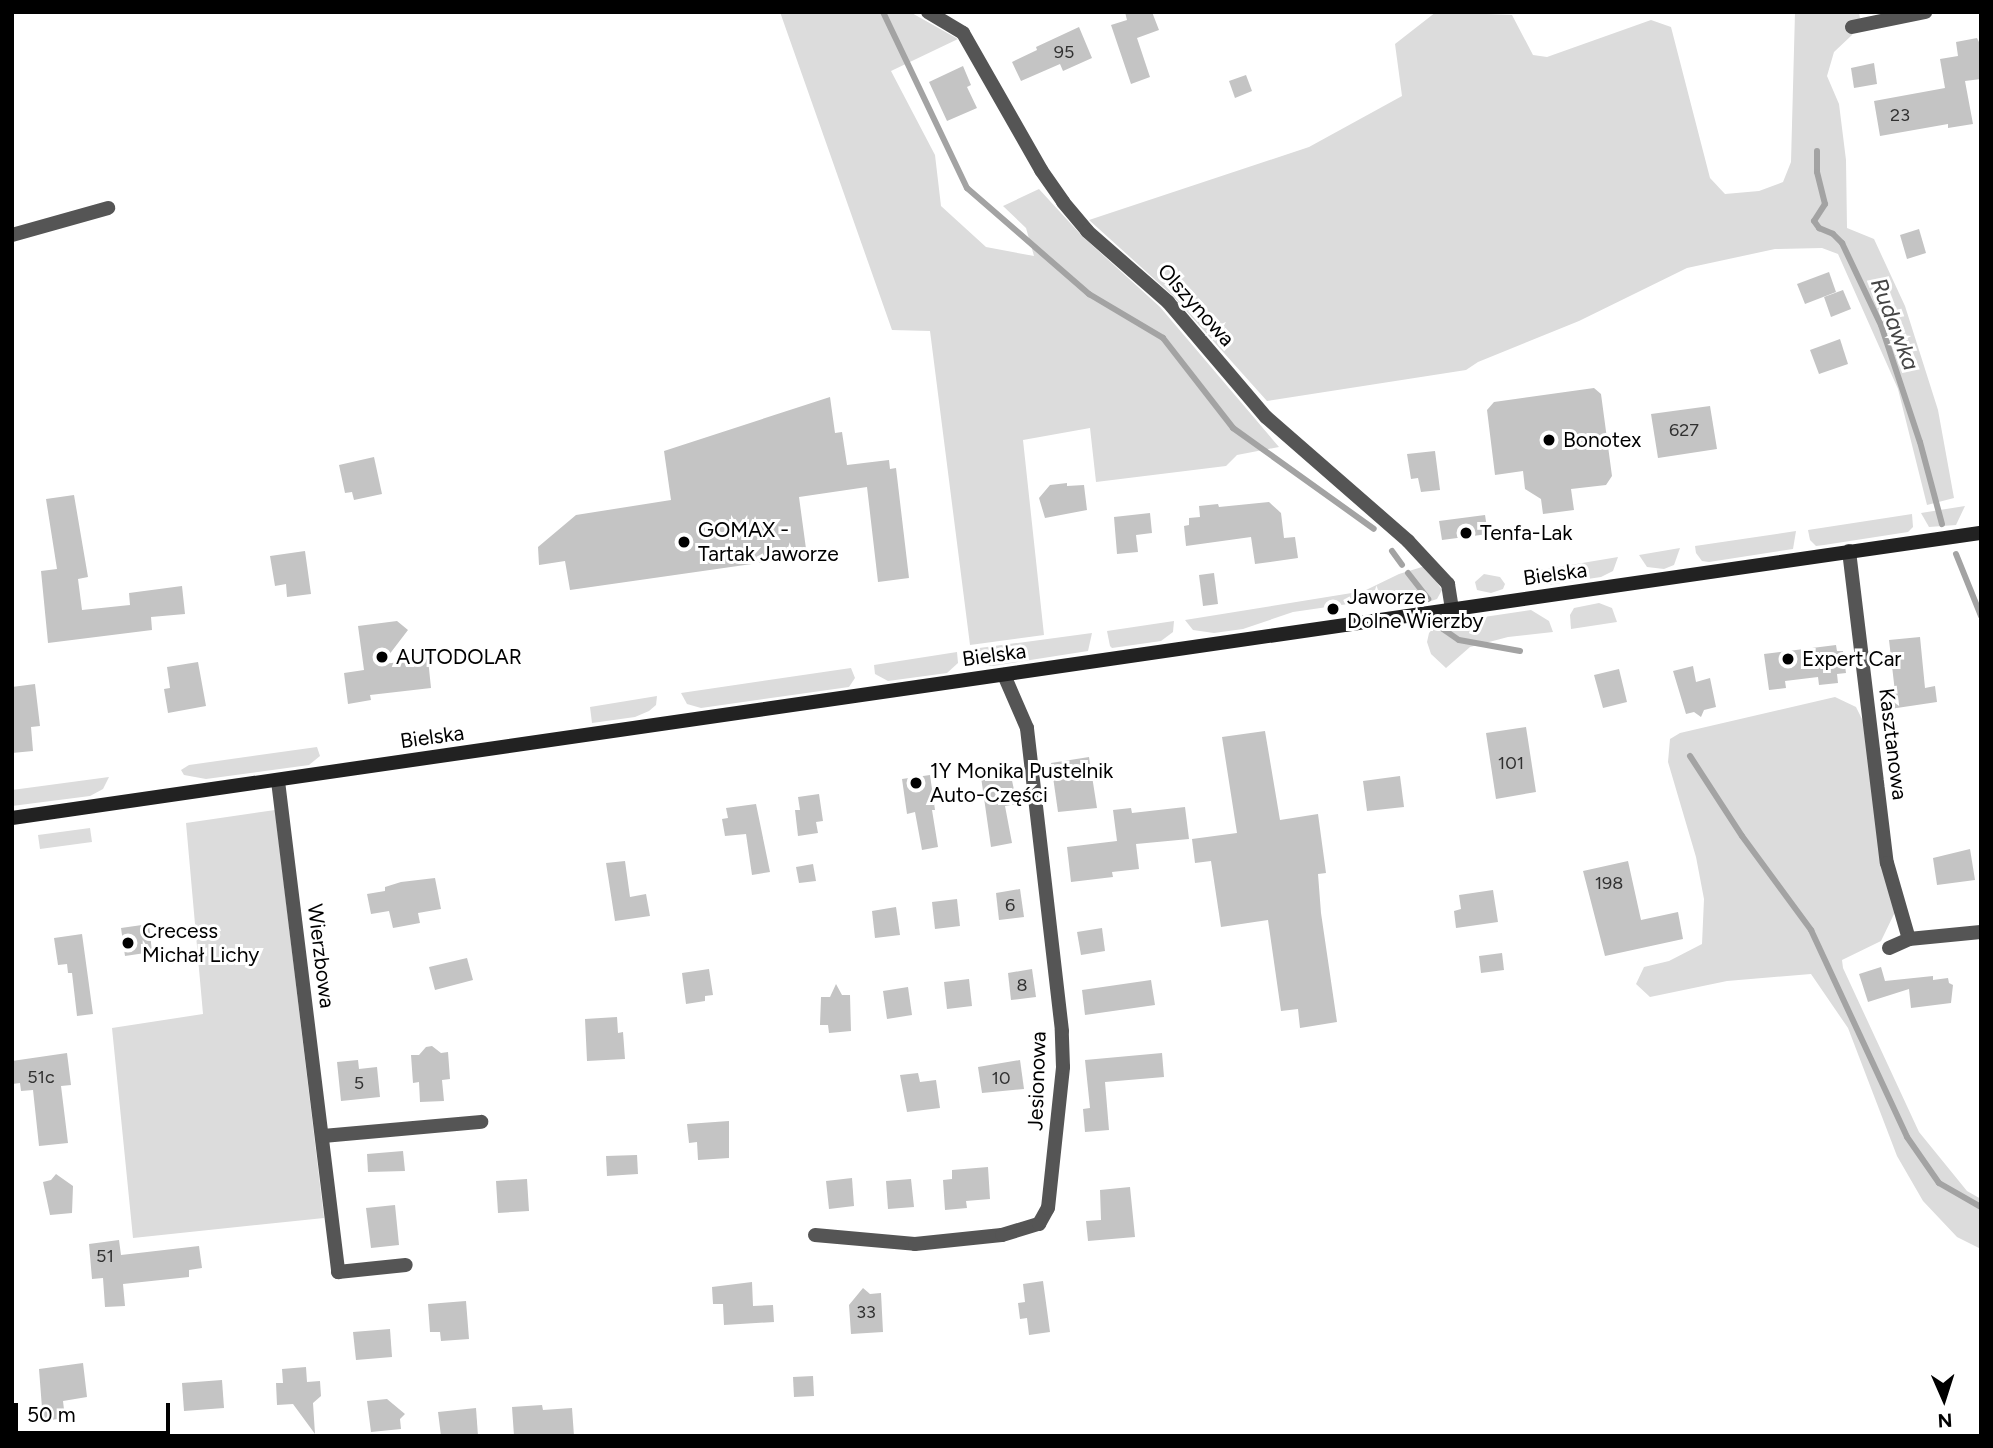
<!DOCTYPE html>
<meta charset="utf-8">
<style>
body{margin:0}
#map{position:relative;width:1993px;height:1448px;overflow:hidden;background:#fff;font-family:Figtree,sans-serif}
div>[style]{position:absolute}
.green>*{inset:0;background:#dcdcdc}
.stream>*{height:6px;margin:-3px;padding:0 3px;transform-origin:3px;border-radius:3px;background:#a3a3a3}
.building>*{inset:0;background:#c4c4c4}
.street>*{height:14px;margin:-7px;padding:0 7px;transform-origin:7px;border-radius:7px;background:#555}
.secondary>*{height:14px;margin:-7px;padding:0 7px;transform-origin:7px;border-radius:7px;background:#222}
.dots>*{width:19px;height:19px;translate:-50% -50%;box-sizing:border-box;border:4px solid #fff;border-radius:50%}
span{translate:-50% -50%;white-space:nowrap;text-align:center;line-height:1.15;-webkit-text-stroke:6px #fff;paint-order:stroke}
.number-label{font-size:18px;color:#313131}
.number-label span{-webkit-text-stroke-width:0}
.street-label{font-size:21px;color:#000}
.poi-label{font-size:21px;color:#000}
.left{translate:0 -50%;text-align:left}
.water-label{font-size:23px;color:#444;font-style:italic}
.frame{position:absolute;inset:0;border:14px solid #000;pointer-events:none}
.north{position:absolute;left:1909px;top:1364px;width:70px;height:70px;-webkit-text-stroke:5px #fff;paint-order:stroke;rotate:177deg;font-size:19px;font-weight:700;line-height:28px;text-align:center;color:#000}
.north::after{content:'';display:block;margin:auto;width:24px;height:32px;background:#000;clip-path:polygon(50% 0,100% 100%,50% 72%,0 100%)}
.scale{position:absolute;left:14px;top:1403px;width:156px;height:32px;box-sizing:border-box;border:4px solid #000;border-top:0;padding-left:9px;font-size:21px;line-height:24px;white-space:nowrap;color:#000;-webkit-text-stroke:5px #fff;paint-order:stroke}
</style>
<div id="map">
<div class="green">
<div style="clip-path:polygon(780px 12px,910px 12px,958px 39px,891px 71px,935px 155px,941px 206px,986px 247px,1034px 256px,1026px 228px,1003px 206px,1039px 189px,1082px 236px,1160px 307px,1279px 447px,1237px 455px,1226px 466px,1096px 482px,1090px 428px,1023px 440px,1044px 635px,970px 645px,930px 331px,892px 330px)"></div>
<div style="clip-path:polygon(1436px 12px,1512px 15px,1533px 55px,1547px 57px,1651px 20px,1671px 27px,1710px 178px,1725px 194px,1759px 191px,1783px 182px,1791px 162px,1795px 12px,1859px 12px,1860px 19px,1852px 35px,1834px 52px,1827px 76px,1839px 104px,1846px 160px,1847px 228px,1874px 239px,1905px 306px,1938px 410px,1954px 498px,1927px 505px,1898px 389px,1838px 254px,1822px 248px,1775px 249px,1687px 268px,1579px 321px,1478px 362px,1466px 370px,1267px 401px,1172px 295px,1089px 220px,1309px 147px,1402px 96px,1395px 44px)"></div>
<div style="clip-path:polygon(1965px 506px,1956px 525px,1929px 527px,1921px 513px)"></div>
<div style="clip-path:polygon(1912px 514px,1913px 527px,1908px 532px,1824px 545px,1816px 546px,1810px 540px,1808px 530px)"></div>
<div style="clip-path:polygon(1796px 531px,1793px 549px,1709px 562px,1702px 561px,1696px 553px,1695px 546px)"></div>
<div style="clip-path:polygon(1680px 548px,1674px 565px,1664px 569px,1647px 567px,1639px 555px)"></div>
<div style="clip-path:polygon(1618px 557px,1613px 571px,1601px 577px,1548px 585px,1532px 582px,1522px 573px)"></div>
<div style="clip-path:polygon(1422px 567px,1427px 568px,1442px 590px,1437px 599px,1425px 603px,1355px 603px,1293px 612px,1243px 629px,1214px 633px,1193px 630px,1185px 620px,1364px 591px,1399px 574px)"></div>
<div style="clip-path:polygon(1484px 574px,1500px 577px,1505px 584px,1503px 589px,1491px 593px,1477px 590px,1475px 582px)"></div>
<div style="clip-path:polygon(1599px 603px,1612px 608px,1617px 622px,1571px 629px,1570px 615px,1574px 608px)"></div>
<div style="clip-path:polygon(1531px 610px,1549px 621px,1553px 632px,1508px 637px,1470px 647px,1446px 668px,1431px 654px,1427px 642px,1429px 633px,1437px 624px)"></div>
<div style="clip-path:polygon(1174px 621px,1173px 632px,1161px 641px,1112px 648px,1110px 646px,1107px 631px)"></div>
<div style="clip-path:polygon(1092px 633px,1088px 651px,993px 666px,979px 665px,974px 659px,972px 649px)"></div>
<div style="clip-path:polygon(957px 652px,958px 663px,947px 673px,888px 681px,875px 674px,874px 665px)"></div>
<div style="clip-path:polygon(851px 668px,855px 678px,849px 687px,701px 708px,687px 704px,681px 693px)"></div>
<div style="clip-path:polygon(657px 696px,656px 705px,649px 711px,635px 717px,592px 723px,590px 707px)"></div>
<div style="clip-path:polygon(1835px 697px,1856px 707px,1863px 721px,1884px 865px,1895px 912px,1881px 941px,1842px 960px,1843px 968px,1919px 1132px,1967px 1191px,1981px 1199px,1981px 1249px,1957px 1237px,1923px 1201px,1897px 1156px,1848px 1028px,1811px 974px,1727px 981px,1650px 997px,1636px 984px,1644px 967px,1669px 961px,1702px 944px,1704px 899px,1696px 857px,1668px 762px,1670px 739px,1680px 733px)"></div>
<div style="clip-path:polygon(317px 747px,320px 756px,309px 765px,206px 779px,184px 775px,181px 770px,189px 765px)"></div>
<div style="clip-path:polygon(109px 777px,103px 789px,90px 796px,12px 806px,12px 790px)"></div>
<div style="clip-path:polygon(275px 810px,324px 1218px,133px 1238px,112px 1028px,203px 1014px,186px 823px)"></div>
<div style="clip-path:polygon(90px 828px,92px 842px,40px 849px,38px 835px)"></div>
</div>
<div class="stream">
<div style="left:883px;top:12px;width:195px;rotate:64.5deg"></div>
<div style="left:967px;top:188px;width:162px;rotate:41deg"></div>
<div style="left:1089px;top:294px;width:86px;rotate:30.7deg"></div>
<div style="left:1163px;top:338px;width:114px;rotate:52.1deg"></div>
<div style="left:1233px;top:428px;width:173px;rotate:35.6deg"></div>
<div style="left:1817px;top:151px;width:21px;rotate:90deg"></div>
<div style="left:1817px;top:172px;width:33px;rotate:76deg"></div>
<div style="left:1825px;top:204px;width:20px;rotate:123deg"></div>
<div style="left:1814px;top:221px;width:9px;rotate:54deg"></div>
<div style="left:1819px;top:228px;width:15px;rotate:23deg"></div>
<div style="left:1833px;top:234px;width:13px;rotate:45deg"></div>
<div style="left:1842px;top:243px;width:91px;rotate:64.6deg"></div>
<div style="left:1881px;top:325px;width:123px;rotate:71.6deg"></div>
<div style="left:1920px;top:442px;width:85px;rotate:75deg"></div>
<div style="left:1392px;top:551px;width:17px;rotate:54deg"></div>
<div style="left:1956px;top:554px;width:67px;rotate:68deg"></div>
<div style="left:1408px;top:573px;width:33px;rotate:52deg"></div>
<div style="left:1443px;top:629px;width:19px;rotate:35deg"></div>
<div style="left:1459px;top:640px;width:62px;rotate:10.2deg"></div>
<div style="left:1690px;top:756px;width:95px;rotate:57deg"></div>
<div style="left:1742px;top:836px;width:117px;rotate:53.7deg"></div>
<div style="left:1811px;top:930px;width:228px;rotate:65.1deg"></div>
<div style="left:1907px;top:1137px;width:56px;rotate:55.2deg"></div>
<div style="left:1939px;top:1183px;width:48px;rotate:29.7deg"></div>
</div>
<div class="building">
<div style="clip-path:polygon(1125px 12px,1152px 12px,1159px 30px,1137px 38px,1150px 77px,1131px 84px,1111px 25px,1127px 20px)"></div>
<div style="clip-path:polygon(1079px 27px,1092px 58px,1063px 71px,1060px 64px,1021px 81px,1012px 62px,1037px 50px,1036px 47px)"></div>
<div style="clip-path:polygon(1977px 38px,1981px 46px,1981px 79px,1965px 81px,1973px 124px,1948px 128px,1948px 124px,1880px 136px,1874px 101px,1945px 88px,1940px 59px,1958px 56px,1956px 42px)"></div>
<div style="clip-path:polygon(1874px 63px,1877px 84px,1854px 88px,1851px 68px)"></div>
<div style="clip-path:polygon(963px 66px,971px 85px,967px 87px,977px 108px,947px 121px,929px 82px)"></div>
<div style="clip-path:polygon(1246px 75px,1252px 91px,1235px 98px,1229px 81px)"></div>
<div style="clip-path:polygon(1919px 229px,1926px 253px,1907px 259px,1900px 235px)"></div>
<div style="clip-path:polygon(1829px 272px,1836px 292px,1805px 304px,1797px 284px)"></div>
<div style="clip-path:polygon(1843px 290px,1851px 309px,1831px 317px,1824px 297px)"></div>
<div style="clip-path:polygon(1840px 339px,1848px 364px,1819px 374px,1810px 350px)"></div>
<div style="clip-path:polygon(1594px 388px,1601px 394px,1612px 476px,1606px 485px,1571px 489px,1574px 510px,1543px 514px,1541px 499px,1525px 489px,1523px 471px,1495px 475px,1487px 410px,1494px 402px)"></div>
<div style="clip-path:polygon(830px 397px,835px 433px,842px 432px,847px 465px,889px 460px,890px 469px,896px 468px,909px 578px,878px 582px,867px 487px,799px 497px,807px 556px,570px 590px,565px 561px,539px 565px,538px 547px,576px 515px,671px 500px,664px 451px)"></div>
<div style="clip-path:polygon(1710px 406px,1717px 449px,1658px 458px,1651px 414px)"></div>
<div style="clip-path:polygon(1435px 451px,1440px 490px,1421px 492px,1418px 478px,1411px 479px,1407px 454px)"></div>
<div style="clip-path:polygon(374px 457px,382px 494px,354px 500px,352px 492px,345px 493px,339px 465px)"></div>
<div style="clip-path:polygon(1067px 483px,1067px 486px,1084px 485px,1087px 510px,1045px 518px,1039px 498px,1050px 485px)"></div>
<div style="clip-path:polygon(74px 495px,88px 577px,78px 579px,82px 610px,130px 605px,129px 593px,182px 586px,185px 614px,151px 617px,152px 630px,48px 643px,41px 571px,57px 569px,46px 499px)"></div>
<div style="clip-path:polygon(1269px 502px,1281px 513px,1284px 538px,1295px 537px,1298px 558px,1255px 564px,1251px 537px,1186px 546px,1184px 526px,1189px 525px,1189px 518px,1200px 517px,1199px 506px,1218px 504px,1219px 507px)"></div>
<div style="clip-path:polygon(1150px 513px,1152px 533px,1136px 535px,1138px 552px,1117px 554px,1114px 517px)"></div>
<div style="clip-path:polygon(1485px 515px,1488px 534px,1442px 540px,1439px 521px)"></div>
<div style="clip-path:polygon(305px 551px,311px 594px,287px 597px,286px 584px,275px 586px,270px 556px)"></div>
<div style="clip-path:polygon(1214px 573px,1218px 604px,1203px 606px,1199px 575px)"></div>
<div style="clip-path:polygon(397px 621px,408px 630px,382px 664px,428px 659px,431px 688px,370px 695px,371px 700px,348px 704px,344px 673px,364px 670px,358px 626px)"></div>
<div style="clip-path:polygon(1920px 637px,1925px 688px,1935px 686px,1937px 702px,1890px 709px,1888px 693px,1895px 692px,1889px 640px)"></div>
<div style="clip-path:polygon(1836px 645px,1837px 651px,1843px 651px,1846px 673px,1837px 674px,1838px 683px,1819px 685px,1818px 677px,1785px 681px,1786px 688px,1769px 690px,1764px 654px)"></div>
<div style="clip-path:polygon(198px 662px,206px 706px,168px 713px,164px 689px,170px 688px,167px 667px)"></div>
<div style="clip-path:polygon(1693px 666px,1696px 682px,1710px 678px,1716px 707px,1704px 710px,1701px 717px,1694px 712px,1686px 714px,1673px 671px)"></div>
<div style="clip-path:polygon(1619px 669px,1627px 702px,1603px 708px,1594px 675px)"></div>
<div style="clip-path:polygon(35px 684px,40px 726px,31px 727px,33px 751px,12px 753px,12px 687px)"></div>
<div style="clip-path:polygon(1526px 727px,1536px 792px,1496px 799px,1486px 733px)"></div>
<div style="clip-path:polygon(1265px 731px,1280px 820px,1318px 814px,1326px 873px,1318px 874px,1321px 913px,1337px 1022px,1300px 1028px,1298px 1009px,1281px 1011px,1268px 920px,1221px 927px,1211px 861px,1195px 863px,1192px 839px,1237px 833px,1222px 737px)"></div>
<div style="clip-path:polygon(1089px 757px,1097px 808px,1058px 812px,1051px 763px)"></div>
<div style="clip-path:polygon(1010px 771px,1017px 804px,1005px 806px,1012px 843px,991px 847px,981px 777px)"></div>
<div style="clip-path:polygon(930px 775px,935px 810px,932px 810px,938px 847px,922px 850px,915px 812px,907px 814px,902px 779px)"></div>
<div style="clip-path:polygon(1400px 776px,1404px 807px,1367px 811px,1363px 781px)"></div>
<div style="clip-path:polygon(819px 794px,823px 821px,816px 822px,818px 833px,798px 836px,795px 810px,800px 810px,798px 797px)"></div>
<div style="clip-path:polygon(756px 804px,770px 872px,752px 875px,746px 834px,725px 836px,722px 819px,728px 818px,726px 808px)"></div>
<div style="clip-path:polygon(1185px 807px,1189px 839px,1136px 844px,1139px 869px,1112px 872px,1113px 877px,1071px 882px,1067px 847px,1117px 841px,1113px 810px,1131px 808px,1132px 813px)"></div>
<div style="clip-path:polygon(1970px 849px,1975px 880px,1937px 885px,1933px 858px)"></div>
<div style="clip-path:polygon(625px 861px,630px 897px,646px 894px,650px 916px,615px 921px,606px 863px)"></div>
<div style="clip-path:polygon(1628px 861px,1641px 920px,1678px 912px,1683px 939px,1605px 956px,1583px 871px)"></div>
<div style="clip-path:polygon(813px 864px,816px 881px,799px 883px,796px 867px)"></div>
<div style="clip-path:polygon(435px 878px,441px 909px,418px 913px,420px 923px,393px 928px,389px 911px,371px 914px,367px 894px,385px 891px,385px 887px,401px 882px)"></div>
<div style="clip-path:polygon(1020px 889px,1024px 917px,999px 920px,996px 893px)"></div>
<div style="clip-path:polygon(1493px 890px,1498px 922px,1456px 928px,1454px 911px,1461px 909px,1459px 895px)"></div>
<div style="clip-path:polygon(957px 899px,960px 926px,935px 929px,932px 902px)"></div>
<div style="clip-path:polygon(896px 907px,900px 935px,875px 938px,872px 911px)"></div>
<div style="clip-path:polygon(149px 924px,152px 952px,125px 956px,121px 928px)"></div>
<div style="clip-path:polygon(1102px 928px,1105px 951px,1081px 955px,1077px 932px)"></div>
<div style="clip-path:polygon(82px 934px,93px 1014px,77px 1016px,72px 973px,68px 973px,67px 964px,58px 965px,54px 938px)"></div>
<div style="clip-path:polygon(1502px 953px,1504px 970px,1481px 973px,1479px 956px)"></div>
<div style="clip-path:polygon(467px 958px,473px 980px,435px 990px,429px 967px)"></div>
<div style="clip-path:polygon(1881px 967px,1885px 981px,1933px 976px,1933px 980px,1948px 978px,1949px 983px,1953px 985px,1951px 1003px,1911px 1008px,1909px 989px,1868px 1002px,1859px 974px)"></div>
<div style="clip-path:polygon(709px 969px,713px 995px,705px 996px,705px 1001px,686px 1004px,682px 973px)"></div>
<div style="clip-path:polygon(1032px 969px,1036px 997px,1011px 1000px,1008px 973px)"></div>
<div style="clip-path:polygon(969px 979px,972px 1006px,947px 1009px,944px 982px)"></div>
<div style="clip-path:polygon(1151px 980px,1155px 1005px,1085px 1015px,1082px 990px)"></div>
<div style="clip-path:polygon(836px 984px,842px 995px,850px 995px,851px 1031px,829px 1033px,828px 1025px,820px 1025px,821px 997px,830px 997px)"></div>
<div style="clip-path:polygon(908px 987px,912px 1015px,887px 1019px,883px 991px)"></div>
<div style="clip-path:polygon(617px 1017px,618px 1033px,623px 1032px,625px 1059px,587px 1061px,585px 1019px)"></div>
<div style="clip-path:polygon(432px 1046px,441px 1053px,448px 1052px,450px 1079px,442px 1080px,444px 1101px,420px 1102px,419px 1082px,413px 1083px,411px 1055px,419px 1055px,426px 1047px)"></div>
<div style="clip-path:polygon(67px 1053px,71px 1085px,61px 1086px,68px 1143px,39px 1146px,33px 1090px,21px 1091px,20px 1083px,12px 1084px,12px 1061px)"></div>
<div style="clip-path:polygon(1162px 1053px,1164px 1077px,1105px 1082px,1109px 1130px,1085px 1132px,1083px 1109px,1090px 1108px,1085px 1060px)"></div>
<div style="clip-path:polygon(358px 1060px,359px 1069px,377px 1067px,380px 1097px,341px 1101px,337px 1062px)"></div>
<div style="clip-path:polygon(1020px 1060px,1024px 1089px,982px 1093px,978px 1067px)"></div>
<div style="clip-path:polygon(918px 1073px,920px 1082px,936px 1080px,940px 1108px,907px 1112px,900px 1075px)"></div>
<div style="clip-path:polygon(729px 1121px,729px 1158px,698px 1160px,697px 1142px,689px 1143px,687px 1124px)"></div>
<div style="clip-path:polygon(403px 1151px,405px 1171px,368px 1172px,367px 1154px)"></div>
<div style="clip-path:polygon(637px 1155px,638px 1174px,607px 1176px,606px 1156px)"></div>
<div style="clip-path:polygon(988px 1167px,990px 1199px,966px 1201px,967px 1208px,945px 1210px,943px 1180px,952px 1179px,952px 1170px)"></div>
<div style="clip-path:polygon(56px 1174px,73px 1186px,72px 1213px,50px 1215px,43px 1182px,51px 1180px)"></div>
<div style="clip-path:polygon(852px 1178px,854px 1206px,829px 1209px,826px 1181px)"></div>
<div style="clip-path:polygon(527px 1179px,529px 1211px,498px 1213px,496px 1181px)"></div>
<div style="clip-path:polygon(911px 1179px,914px 1207px,888px 1209px,886px 1181px)"></div>
<div style="clip-path:polygon(1130px 1187px,1135px 1237px,1088px 1241px,1086px 1221px,1101px 1220px,1100px 1190px)"></div>
<div style="clip-path:polygon(395px 1205px,399px 1245px,371px 1248px,366px 1208px)"></div>
<div style="clip-path:polygon(119px 1240px,121px 1255px,199px 1246px,202px 1268px,189px 1270px,189px 1277px,123px 1284px,125px 1306px,105px 1307px,103px 1278px,92px 1279px,89px 1244px)"></div>
<div style="clip-path:polygon(1043px 1281px,1050px 1332px,1029px 1335px,1027px 1318px,1020px 1319px,1018px 1303px,1025px 1302px,1023px 1284px)"></div>
<div style="clip-path:polygon(752px 1282px,753px 1306px,773px 1305px,774px 1322px,724px 1325px,723px 1304px,713px 1304px,712px 1287px)"></div>
<div style="clip-path:polygon(863px 1288px,870px 1294px,881px 1293px,883px 1332px,851px 1334px,849px 1305px)"></div>
<div style="clip-path:polygon(466px 1301px,469px 1339px,441px 1341px,440px 1332px,430px 1332px,428px 1304px)"></div>
<div style="clip-path:polygon(390px 1329px,392px 1357px,356px 1360px,353px 1332px)"></div>
<div style="clip-path:polygon(83px 1363px,87px 1397px,63px 1401px,65px 1418px,43px 1421px,39px 1369px)"></div>
<div style="clip-path:polygon(306px 1367px,307px 1382px,320px 1381px,321px 1396px,313px 1403px,315px 1434px,293px 1404px,277px 1405px,276px 1383px,283px 1383px,282px 1369px)"></div>
<div style="clip-path:polygon(813px 1376px,814px 1396px,794px 1397px,793px 1377px)"></div>
<div style="clip-path:polygon(222px 1380px,224px 1408px,184px 1411px,182px 1383px)"></div>
<div style="clip-path:polygon(387px 1399px,405px 1414px,400px 1419px,401px 1429px,371px 1432px,367px 1401px)"></div>
<div style="clip-path:polygon(542px 1405px,543px 1410px,572px 1408px,574px 1436px,514px 1436px,512px 1407px)"></div>
<div style="clip-path:polygon(476px 1408px,478px 1436px,441px 1436px,438px 1412px)"></div>
</div>
<div class="street">
<div style="left:928px;top:12px;width:41px;rotate:31deg"></div>
<div style="left:963px;top:33px;width:158px;rotate:60.3deg"></div>
<div style="left:1041px;top:170px;width:39px;rotate:55deg"></div>
<div style="left:1063px;top:202px;width:38px;rotate:50deg"></div>
<div style="left:1087px;top:231px;width:108px;rotate:41.2deg"></div>
<div style="left:1168px;top:302px;width:151px;rotate:49.6deg"></div>
<div style="left:1266px;top:417px;width:189px;rotate:41.1deg"></div>
<div style="left:1408px;top:541px;width:59px;rotate:47.1deg"></div>
<div style="left:1448px;top:584px;width:26px;rotate:81deg"></div>
<div style="left:1852px;top:27px;width:75px;rotate:-11.6deg"></div>
<div style="left:12px;top:235px;width:100px;rotate:-15.7deg"></div>
<div style="left:1849px;top:551px;width:314px;rotate:83.1deg"></div>
<div style="left:1887px;top:863px;width:79px;rotate:73.9deg"></div>
<div style="left:278px;top:781px;width:495px;rotate:83deg"></div>
<div style="left:338px;top:1272px;width:68px;rotate:-5.9deg"></div>
<div style="left:1889px;top:948px;width:22px;rotate:-24deg"></div>
<div style="left:1909px;top:939px;width:72px;rotate:-5.6deg"></div>
<div style="left:323px;top:1136px;width:159px;rotate:-5.1deg"></div>
<div style="left:815px;top:1235px;width:100px;rotate:5.1deg"></div>
<div style="left:915px;top:1244px;width:87px;rotate:-5.9deg"></div>
<div style="left:1002px;top:1235px;width:39px;rotate:-17deg"></div>
<div style="left:1039px;top:1224px;width:18px;rotate:-61deg"></div>
<div style="left:1048px;top:1208px;width:142px;rotate:-83.9deg"></div>
<div style="left:1063px;top:1067px;width:36px;rotate:-92deg"></div>
<div style="left:1062px;top:1031px;width:305px;rotate:-96.6deg"></div>
<div style="left:1027px;top:728px;width:58px;rotate:-113.5deg"></div>
</div>
<div class="secondary">
<div style="left:12px;top:818px;width:1990px;rotate:-8.24deg"></div>
</div>
<div class="dots">
<div style="left:1549px;top:440px;background:#000"></div>
<div style="left:1466px;top:533px;background:#000"></div>
<div style="left:684px;top:542px;background:#000"></div>
<div style="left:1333px;top:609px;background:#000"></div>
<div style="left:382px;top:657px;background:#000"></div>
<div style="left:1788px;top:659px;background:#000"></div>
<div style="left:916px;top:783px;background:#000"></div>
<div style="left:128px;top:943px;background:#000"></div>
</div>
<div class="number-label">
<span style="left:1064px;top:52px">95</span>
<span style="left:1900px;top:115px">23</span>
<span style="left:1684px;top:430px">627</span>
<span style="left:1511px;top:763px">101</span>
<span style="left:1609px;top:883px">198</span>
<span style="left:1010px;top:905px">6</span>
<span style="left:1022px;top:985px">8</span>
<span style="left:41px;top:1077px">51c</span>
<span style="left:1001px;top:1078px">10</span>
<span style="left:359px;top:1083px">5</span>
<span style="left:105px;top:1256px">51</span>
<span style="left:866px;top:1312px">33</span>
</div>
<div class="street-label">
<span style="left:1196px;top:305px;rotate:48deg">Olszynowa</span>
<span style="left:1555px;top:574px;rotate:-8deg">Bielska</span>
<span style="left:994px;top:655px;rotate:-8deg">Bielska</span>
<span style="left:432px;top:737px;rotate:-8deg">Bielska</span>
<span style="left:1893px;top:744px;rotate:83deg">Kasztanowa</span>
<span style="left:321px;top:956px;rotate:83deg">Wierzbowa</span>
<span style="left:1037px;top:1081px;rotate:-88deg">Jesionowa</span>
</div>
<div class="poi-label">
<span class="left" style="left:1563px;top:440px">Bonotex</span>
<span class="left" style="left:698px;top:542px">GOMAX -<br>Tartak Jaworze</span>
<span class="left" style="left:1480px;top:533px">Tenfa-Lak</span>
<span class="left" style="left:1347px;top:609px">Jaworze<br>Dolne Wierzby</span>
<span class="left" style="left:396px;top:657px">AUTODOLAR</span>
<span class="left" style="left:1802px;top:659px">Expert Car</span>
<span class="left" style="left:930px;top:783px">1Y Monika Pustelnik<br>Auto-Części</span>
<span class="left" style="left:142px;top:943px">Crecess<br>Michał Lichy</span>
</div>
<div class="water-label">
<span style="left:1895px;top:324px;rotate:69deg">Rudawka</span>
</div>
<div class="frame"></div>
<div class="north">N</div>
<div class="scale">50 m</div>
</div>
